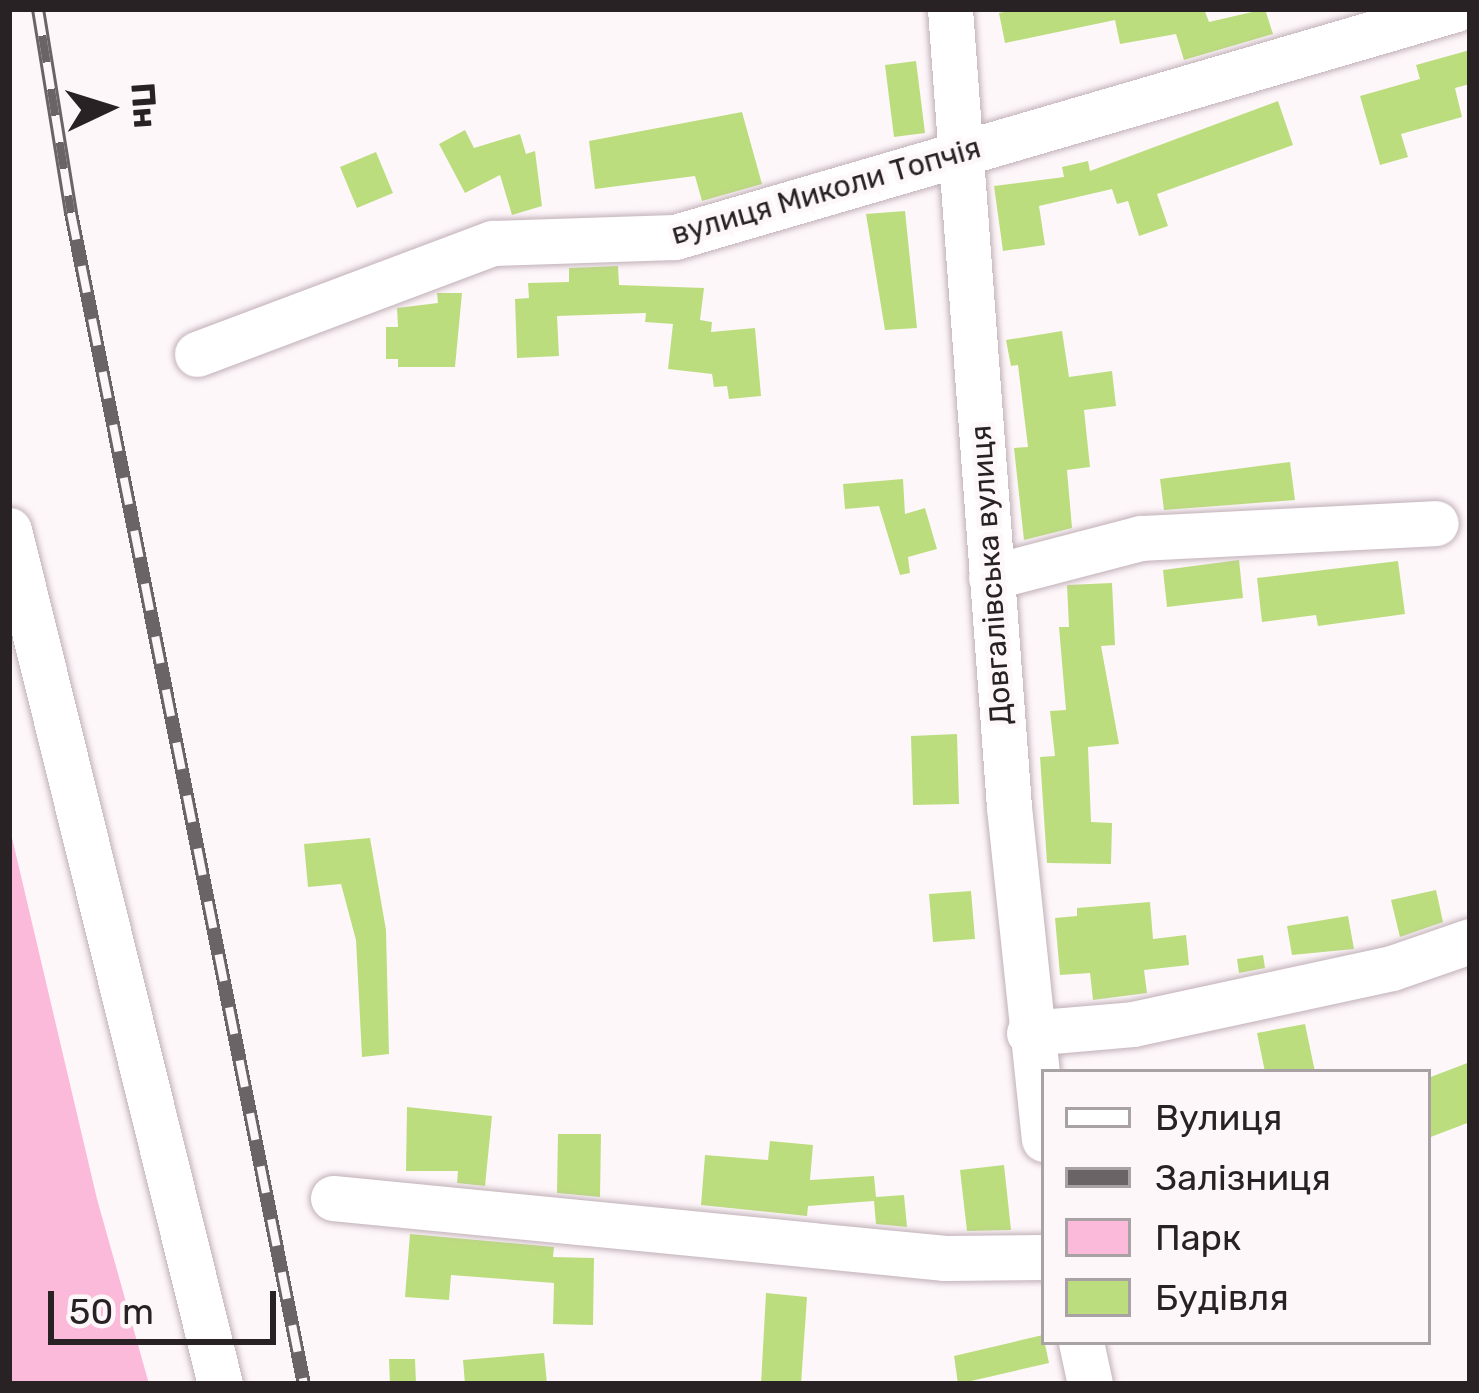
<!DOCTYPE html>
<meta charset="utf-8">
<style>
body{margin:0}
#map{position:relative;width:1479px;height:1393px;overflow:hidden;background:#fef7fa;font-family:Rubik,sans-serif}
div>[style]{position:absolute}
.green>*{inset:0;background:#fcbada}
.building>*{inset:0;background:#bcdd7e}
.roads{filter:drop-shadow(0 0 3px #c1b0b8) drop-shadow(0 0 3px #c1b0b8)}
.minor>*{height:45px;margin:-22.5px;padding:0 22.5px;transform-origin:22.5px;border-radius:22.5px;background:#fff}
.rail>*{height:14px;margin-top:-7px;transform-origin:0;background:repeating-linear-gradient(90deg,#fef7fa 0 27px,#6a6467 0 54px);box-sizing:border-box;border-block:3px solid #6a6467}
span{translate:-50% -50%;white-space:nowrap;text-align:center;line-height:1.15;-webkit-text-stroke:10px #fef7fa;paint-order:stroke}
.street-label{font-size:30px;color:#282225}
.frame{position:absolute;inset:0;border:12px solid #282225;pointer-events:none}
.legend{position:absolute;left:1041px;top:1069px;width:390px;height:276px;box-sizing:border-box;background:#fef7fa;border:3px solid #a8a2a5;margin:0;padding:15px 21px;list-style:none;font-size:36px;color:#282225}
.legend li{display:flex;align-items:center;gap:24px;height:60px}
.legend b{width:60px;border:3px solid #a8a2a5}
.north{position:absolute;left:48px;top:48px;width:120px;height:120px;-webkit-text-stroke:9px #fef7fa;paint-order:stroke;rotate:86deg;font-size:33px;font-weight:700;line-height:48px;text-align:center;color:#282225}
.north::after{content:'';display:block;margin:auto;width:42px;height:54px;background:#282225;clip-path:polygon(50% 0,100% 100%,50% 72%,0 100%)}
.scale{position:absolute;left:48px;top:1291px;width:228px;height:54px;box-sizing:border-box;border:6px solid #282225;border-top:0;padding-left:15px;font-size:36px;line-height:42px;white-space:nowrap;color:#282225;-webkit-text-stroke:9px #fef7fa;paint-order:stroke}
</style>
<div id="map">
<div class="green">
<div style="clip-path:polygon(9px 825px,97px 1199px,149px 1384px,9px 1384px)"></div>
</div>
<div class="building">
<div style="clip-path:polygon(1019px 9px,1204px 9px,1209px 22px,1265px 9px,1273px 34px,1184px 60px,1176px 34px,1120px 44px,1115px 20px,1005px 43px,999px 13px)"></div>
<div style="clip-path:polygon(1470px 50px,1470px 84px,1455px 88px,1462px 117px,1401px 134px,1408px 157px,1380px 165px,1360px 96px,1420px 79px,1416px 65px)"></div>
<div style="clip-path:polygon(916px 61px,925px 133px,894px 137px,885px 65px)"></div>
<div style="clip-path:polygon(1278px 101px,1293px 145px,1157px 194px,1168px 226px,1139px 236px,1128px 201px,1117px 204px,1112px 189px,1039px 206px,1045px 245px,1003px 251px,994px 186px,1064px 177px,1062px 167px,1088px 161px,1090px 171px)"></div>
<div style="clip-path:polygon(742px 112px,762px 184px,702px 201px,695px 176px,595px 189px,589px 141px)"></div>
<div style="clip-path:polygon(465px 130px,474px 148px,520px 134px,526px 154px,535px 151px,542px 206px,512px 215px,500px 175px,465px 193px,439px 144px)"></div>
<div style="clip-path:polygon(376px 152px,393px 193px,357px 208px,340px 167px)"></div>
<div style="clip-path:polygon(905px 211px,917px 328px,885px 330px,866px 214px)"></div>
<div style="clip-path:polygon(618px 266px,619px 285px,704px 288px,700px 320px,712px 322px,711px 332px,755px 328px,761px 396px,729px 399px,727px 386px,714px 387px,712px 374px,668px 369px,673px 324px,645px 322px,646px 313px,557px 316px,559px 356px,517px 358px,515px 299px,529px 298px,528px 283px,569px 282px,569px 268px)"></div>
<div style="clip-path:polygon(437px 293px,462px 293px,455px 367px,398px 367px,398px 359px,386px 359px,386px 327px,398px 327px,397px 308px,438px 303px)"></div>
<div style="clip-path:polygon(1062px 331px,1069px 377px,1112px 371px,1116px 406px,1084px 410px,1090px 467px,1067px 470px,1072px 528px,1024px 540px,1014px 448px,1028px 447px,1018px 365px,1011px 366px,1006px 340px)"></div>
<div style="clip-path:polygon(1290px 462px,1295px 500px,1164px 510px,1160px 479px)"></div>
<div style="clip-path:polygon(903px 479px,905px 514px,925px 508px,937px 549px,908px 557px,910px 573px,900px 575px,879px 506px,845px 509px,843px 484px)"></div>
<div style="clip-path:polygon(1239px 560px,1243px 598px,1167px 607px,1163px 570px)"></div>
<div style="clip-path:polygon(1398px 561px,1405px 614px,1318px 626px,1316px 615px,1262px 622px,1257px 578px)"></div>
<div style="clip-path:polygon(1112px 583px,1115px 645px,1101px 646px,1119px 744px,1088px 747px,1091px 822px,1112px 823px,1111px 864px,1047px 863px,1040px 757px,1055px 756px,1050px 711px,1066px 710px,1059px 627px,1069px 627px,1067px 585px)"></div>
<div style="clip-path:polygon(957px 734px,959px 804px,913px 805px,911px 736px)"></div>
<div style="clip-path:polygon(370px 838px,386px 930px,389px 1054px,362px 1057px,356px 940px,341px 884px,308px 887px,304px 844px)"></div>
<div style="clip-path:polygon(1436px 890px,1443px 922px,1400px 937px,1391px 900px)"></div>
<div style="clip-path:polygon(971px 891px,975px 939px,933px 942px,929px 894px)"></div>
<div style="clip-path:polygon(1150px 902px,1153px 939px,1186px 935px,1189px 965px,1144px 970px,1147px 993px,1093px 1000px,1090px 973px,1060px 975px,1055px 918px,1077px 916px,1077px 908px)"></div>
<div style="clip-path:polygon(1348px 916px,1354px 949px,1292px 955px,1287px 926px)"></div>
<div style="clip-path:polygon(1263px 955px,1265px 968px,1239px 973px,1237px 959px)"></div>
<div style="clip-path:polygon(1305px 1024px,1315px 1072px,1265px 1072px,1257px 1033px)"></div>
<div style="clip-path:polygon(1470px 1062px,1470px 1122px,1428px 1138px,1428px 1078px)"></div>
<div style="clip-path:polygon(407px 1107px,492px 1116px,485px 1186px,457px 1183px,458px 1171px,406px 1171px)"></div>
<div style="clip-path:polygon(558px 1134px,601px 1134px,600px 1197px,557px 1193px)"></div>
<div style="clip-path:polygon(770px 1141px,813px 1145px,810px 1180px,874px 1176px,876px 1197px,904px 1195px,907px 1227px,876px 1224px,874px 1201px,808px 1206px,807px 1216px,701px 1205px,705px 1155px,768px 1160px)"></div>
<div style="clip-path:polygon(1004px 1165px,1011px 1230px,967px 1231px,960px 1170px)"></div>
<div style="clip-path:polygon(410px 1234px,554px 1247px,553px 1257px,594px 1258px,593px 1325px,553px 1324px,554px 1283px,451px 1275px,449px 1300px,405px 1297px)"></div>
<div style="clip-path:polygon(766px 1293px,807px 1297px,801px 1384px,761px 1384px)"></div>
<div style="clip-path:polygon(1043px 1335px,1049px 1363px,958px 1384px,954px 1356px)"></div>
<div style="clip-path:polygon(544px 1353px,547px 1384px,465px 1384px,463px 1360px)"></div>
<div style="clip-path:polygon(389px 1359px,415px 1359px,416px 1384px,390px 1384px)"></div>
</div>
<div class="roads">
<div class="minor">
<div style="left:950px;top:9px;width:800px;rotate:85.77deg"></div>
<div style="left:1009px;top:807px;width:334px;rotate:84deg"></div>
<div style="left:197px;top:354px;width:316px;rotate:-20.6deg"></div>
<div style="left:493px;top:243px;width:182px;rotate:-1.9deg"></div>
<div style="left:675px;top:237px;width:814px;rotate:-16.27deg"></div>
<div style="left:9px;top:530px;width:880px;rotate:76.12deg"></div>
<div style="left:991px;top:577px;width:155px;rotate:-14.6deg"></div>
<div style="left:1141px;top:538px;width:295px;rotate:-2.9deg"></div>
<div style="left:1029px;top:1033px;width:104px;rotate:-4.9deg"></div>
<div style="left:1133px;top:1024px;width:265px;rotate:-12.2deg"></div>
<div style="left:1392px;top:968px;width:83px;rotate:-19.1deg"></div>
<div style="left:333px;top:1198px;width:615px;rotate:5.6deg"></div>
<div style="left:945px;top:1258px;width:99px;rotate:-0.6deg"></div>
<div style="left:1081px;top:1342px;width:43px;rotate:77.9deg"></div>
</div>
</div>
<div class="rail">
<div style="left:38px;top:9px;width:207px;rotate:80.8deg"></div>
<div style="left:71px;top:213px;width:1194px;rotate:78.75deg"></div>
</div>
<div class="street-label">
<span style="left:826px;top:191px;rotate:-16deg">вулиця Миколи Топчія</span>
<span style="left:991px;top:575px;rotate:-94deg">Довгалівська вулиця</span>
</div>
<div class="frame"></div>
<ul class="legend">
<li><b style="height:15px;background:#fff"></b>Вулиця</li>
<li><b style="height:15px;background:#6a6467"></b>Залізниця</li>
<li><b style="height:33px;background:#fcbada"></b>Парк</li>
<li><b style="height:33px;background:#bcdd7e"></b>Будівля</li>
</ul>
<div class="north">Пн</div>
<div class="scale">50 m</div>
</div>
